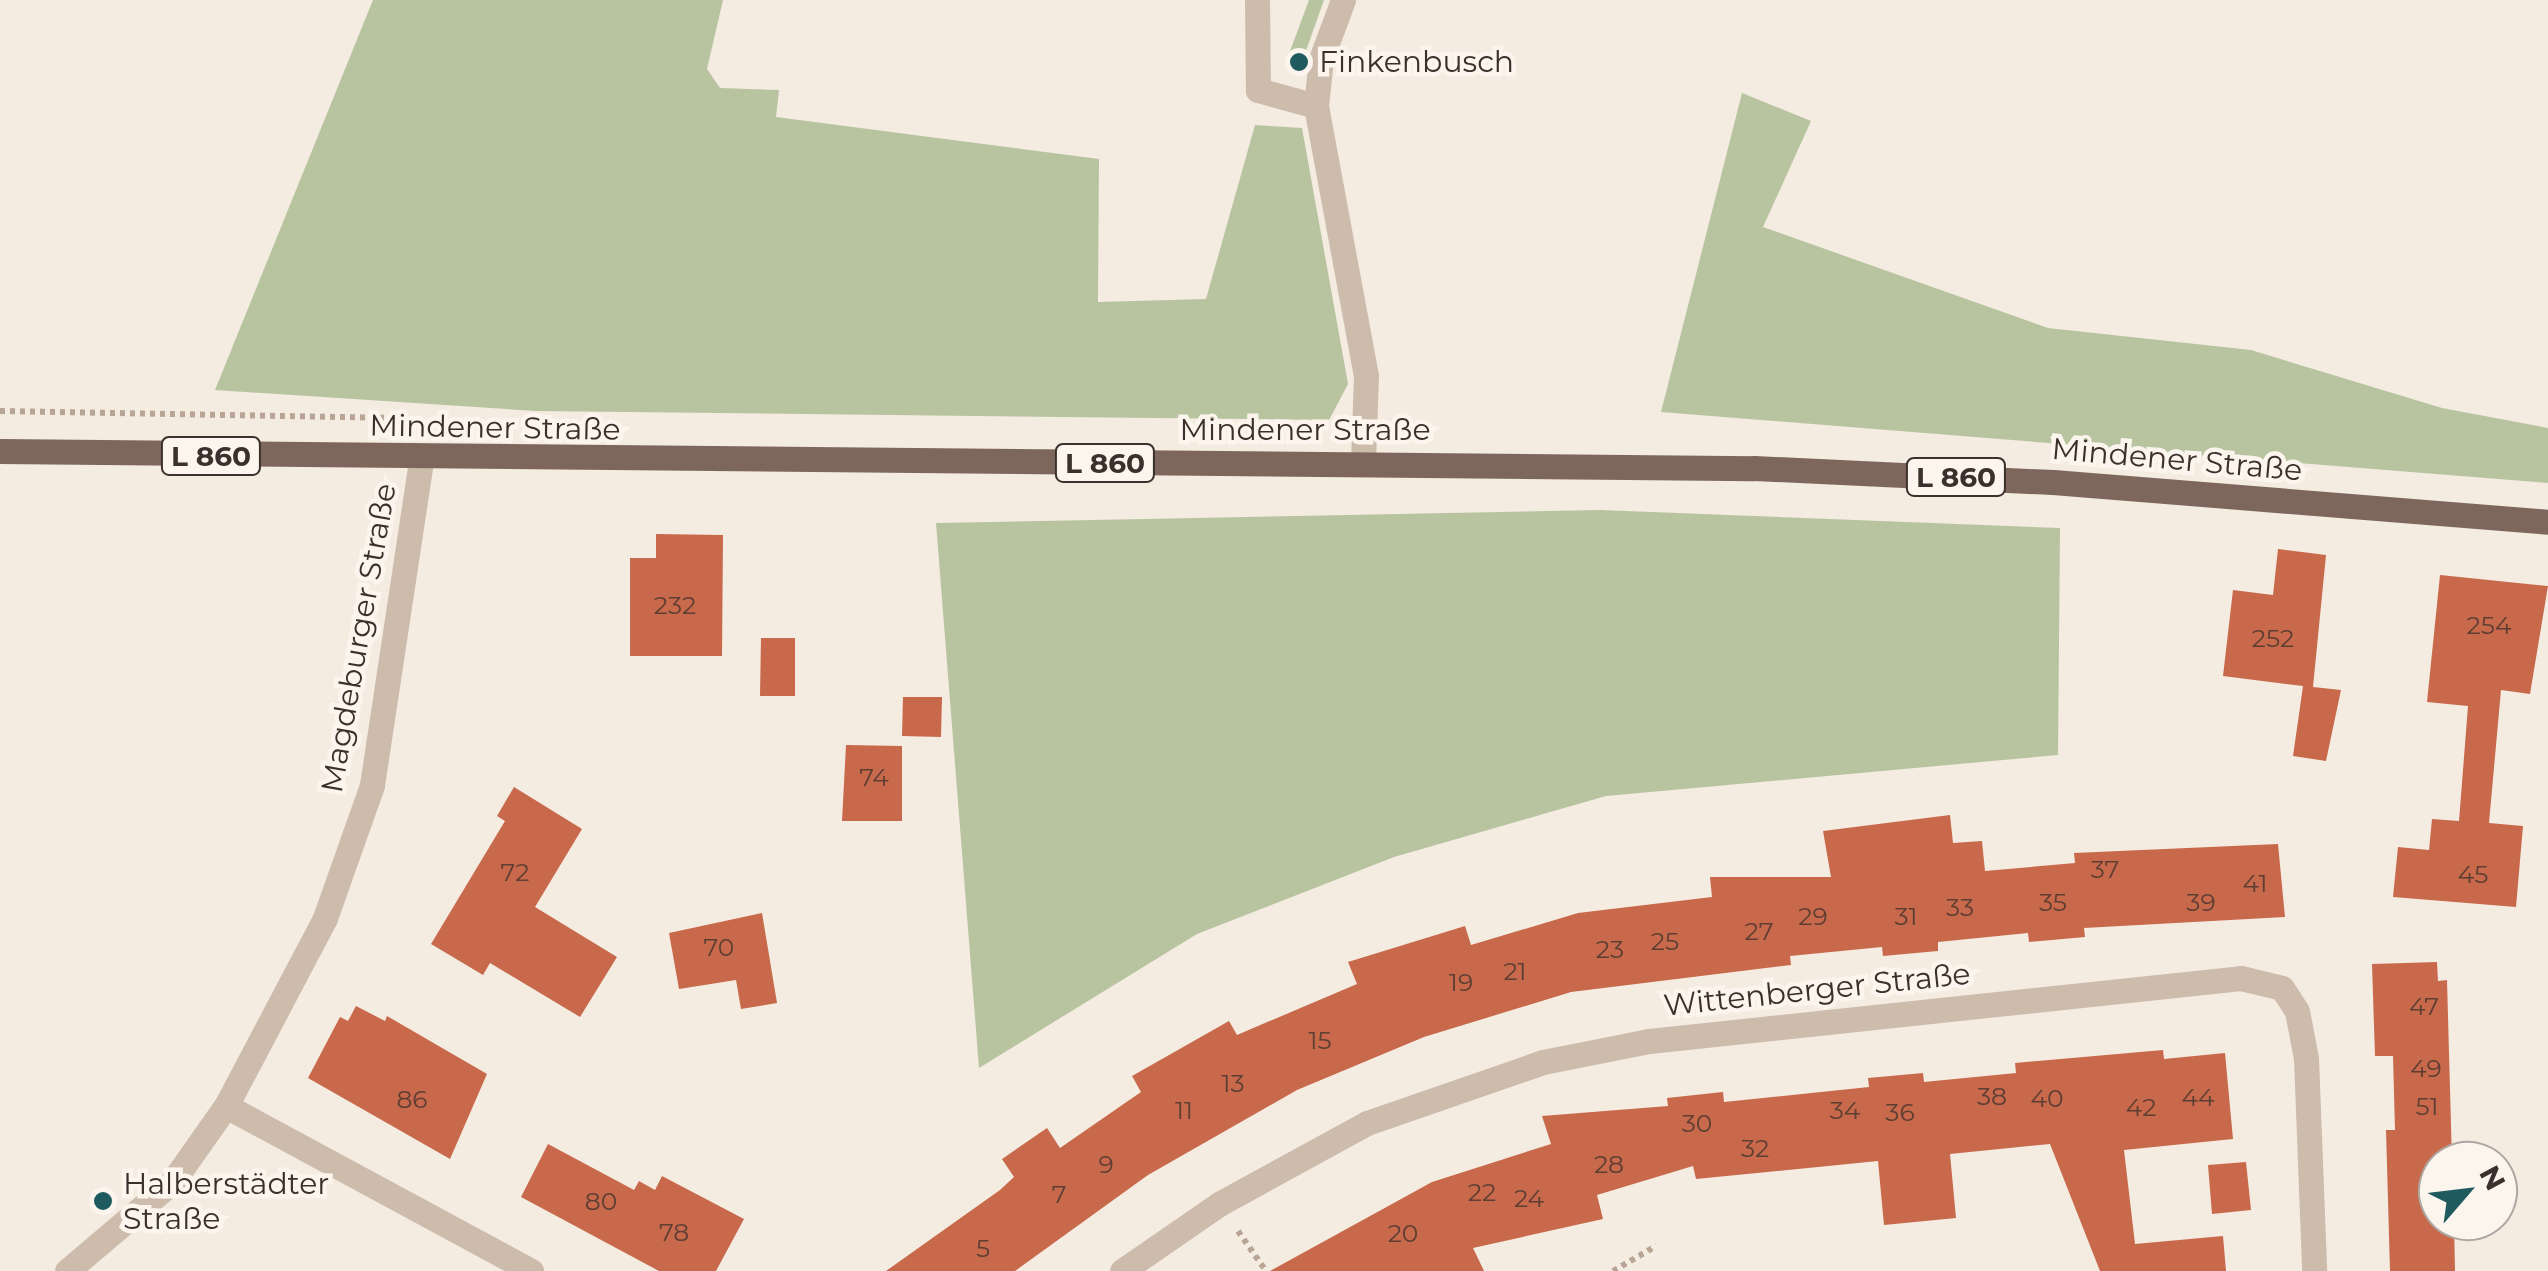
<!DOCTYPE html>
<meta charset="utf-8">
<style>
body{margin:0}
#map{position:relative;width:2548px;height:1271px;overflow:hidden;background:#f4ebe1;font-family:Montserrat,sans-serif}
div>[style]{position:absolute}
.green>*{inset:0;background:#b8c4a0}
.building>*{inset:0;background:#c8694b}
.path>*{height:6px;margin-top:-3px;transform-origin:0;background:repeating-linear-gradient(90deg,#b9a596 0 5px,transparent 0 10px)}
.minor>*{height:25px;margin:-12.5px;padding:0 12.5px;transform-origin:12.5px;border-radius:12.5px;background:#cdbbac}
.major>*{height:25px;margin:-12.5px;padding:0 12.5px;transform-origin:12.5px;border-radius:12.5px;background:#7d675c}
.dots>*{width:28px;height:28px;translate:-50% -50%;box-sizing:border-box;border:5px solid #fbf5ee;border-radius:50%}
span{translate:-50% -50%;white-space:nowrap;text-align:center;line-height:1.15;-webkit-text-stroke:9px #fbf5ee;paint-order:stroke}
.number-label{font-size:25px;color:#5e3e33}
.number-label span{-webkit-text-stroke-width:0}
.shield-label span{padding:2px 8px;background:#fbf5ee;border:2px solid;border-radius:8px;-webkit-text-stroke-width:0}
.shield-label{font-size:28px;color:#3b302b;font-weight:700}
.poi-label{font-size:30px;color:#3b302b}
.left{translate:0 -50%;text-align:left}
.street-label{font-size:30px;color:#3b302b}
.north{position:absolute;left:2418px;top:1141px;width:100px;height:100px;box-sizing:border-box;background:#fbf5ee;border:2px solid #aea6a0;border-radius:50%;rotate:62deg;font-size:28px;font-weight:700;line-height:40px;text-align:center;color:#3b302b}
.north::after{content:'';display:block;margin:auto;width:35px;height:45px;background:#1f5a5e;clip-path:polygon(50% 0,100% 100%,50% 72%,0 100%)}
</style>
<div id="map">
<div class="green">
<div style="clip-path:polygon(373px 0,723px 0,707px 69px,720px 88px,779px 90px,776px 117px,1099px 159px,1098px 302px,1206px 299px,1255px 125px,1302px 128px,1348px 384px,1329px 420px,536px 411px,215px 390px)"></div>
<div style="clip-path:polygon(1309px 0,1324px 0,1297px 76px,1286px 62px)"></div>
<div style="clip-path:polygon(1742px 93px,1811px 121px,1763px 227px,2048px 328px,2251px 350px,2442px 408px,2548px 428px,2548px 483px,1661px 412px)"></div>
<div style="clip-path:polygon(1600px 510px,2060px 528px,2058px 755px,1606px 796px,1394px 857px,1197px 934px,979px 1068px,936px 523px)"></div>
</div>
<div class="building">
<div style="clip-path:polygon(656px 534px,723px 535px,722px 656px,630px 656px,630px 558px,656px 558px)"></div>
<div style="clip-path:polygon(2278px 549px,2326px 555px,2313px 687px,2341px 690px,2326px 761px,2293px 756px,2303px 686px,2223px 676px,2233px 590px,2273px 595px)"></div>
<div style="clip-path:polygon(2440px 575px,2548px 586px,2530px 694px,2501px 690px,2489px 823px,2523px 826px,2516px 907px,2393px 897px,2398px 847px,2429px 850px,2432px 819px,2459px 821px,2468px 706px,2427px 702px)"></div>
<div style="clip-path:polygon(761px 638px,795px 638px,795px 696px,760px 696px)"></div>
<div style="clip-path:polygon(903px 697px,942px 697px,941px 737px,902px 736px)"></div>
<div style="clip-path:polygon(846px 745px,902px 746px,902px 821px,842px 821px)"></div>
<div style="clip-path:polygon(514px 787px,582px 829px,535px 907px,617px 957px,580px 1017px,490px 963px,483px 975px,431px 944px,505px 821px,497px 816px)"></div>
<div style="clip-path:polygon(1950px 815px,1953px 843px,1982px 841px,1985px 871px,2075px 863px,2074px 853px,2278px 844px,2285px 917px,2084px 928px,2085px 937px,2029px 942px,2028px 933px,1938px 942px,1938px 951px,1883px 956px,1882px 947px,1790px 956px,1791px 965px,1571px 992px,1424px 1037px,1297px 1090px,1148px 1175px,1015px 1271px,886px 1271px,1000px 1190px,1014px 1177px,1002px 1159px,1047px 1128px,1060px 1148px,1141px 1092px,1132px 1076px,1229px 1021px,1237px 1035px,1357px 984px,1348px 962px,1465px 926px,1471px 945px,1578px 913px,1712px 897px,1710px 877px,1831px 877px,1823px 831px)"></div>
<div style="clip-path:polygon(762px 913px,777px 1003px,741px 1009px,736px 980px,679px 989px,669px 933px)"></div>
<div style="clip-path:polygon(2437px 962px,2438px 981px,2447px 980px,2452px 1161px,2438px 1161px,2438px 1221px,2454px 1221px,2455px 1271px,2390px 1271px,2386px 1130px,2395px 1130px,2393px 1056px,2375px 1056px,2372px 964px)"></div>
<div style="clip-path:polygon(356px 1006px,385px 1021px,387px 1016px,487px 1074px,450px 1159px,308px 1078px,340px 1017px,348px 1021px)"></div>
<div style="clip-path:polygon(2163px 1050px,2164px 1059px,2225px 1053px,2233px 1139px,2124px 1150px,2135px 1244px,2223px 1236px,2226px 1271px,2100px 1271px,2050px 1144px,1950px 1154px,1956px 1218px,1884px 1225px,1878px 1161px,1696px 1179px,1693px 1166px,1597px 1195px,1603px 1219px,1473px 1248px,1484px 1271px,1270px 1271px,1432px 1182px,1551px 1144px,1542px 1116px,1668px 1106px,1667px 1098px,1723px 1092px,1724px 1102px,1869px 1087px,1868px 1078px,1923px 1073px,1924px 1082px,2016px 1073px,2015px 1063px)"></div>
<div style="clip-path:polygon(548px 1144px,634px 1190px,639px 1181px,655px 1190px,662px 1176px,744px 1219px,716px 1271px,659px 1271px,521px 1197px)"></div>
<div style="clip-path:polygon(2246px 1162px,2251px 1210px,2212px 1214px,2208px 1165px)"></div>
</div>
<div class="path">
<div style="left:0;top:411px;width:384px;rotate:1deg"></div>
<div style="left:1238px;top:1231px;width:49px;rotate:55deg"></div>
<div style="left:1613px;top:1271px;width:50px;rotate:-30.2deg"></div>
</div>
<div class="minor">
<div style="left:1257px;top:0;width:90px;rotate:89.4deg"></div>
<div style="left:1258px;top:90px;width:60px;rotate:15.4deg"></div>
<div style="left:1343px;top:0;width:63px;rotate:110.4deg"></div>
<div style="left:1321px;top:59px;width:47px;rotate:96.1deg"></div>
<div style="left:1316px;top:106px;width:275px;rotate:79.5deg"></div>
<div style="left:1366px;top:376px;width:86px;rotate:92deg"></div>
<div style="left:226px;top:1106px;width:347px;rotate:28.4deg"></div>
<div style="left:67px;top:1271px;width:139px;rotate:-40.3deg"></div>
<div style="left:173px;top:1181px;width:92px;rotate:-54.8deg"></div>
<div style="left:226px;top:1106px;width:212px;rotate:-62.2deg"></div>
<div style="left:325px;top:918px;width:141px;rotate:-70.5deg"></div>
<div style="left:372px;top:785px;width:329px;rotate:-81.4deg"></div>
<div style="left:1122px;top:1271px;width:118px;rotate:-34.6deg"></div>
<div style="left:1219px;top:1204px;width:169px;rotate:-28.7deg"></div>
<div style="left:1367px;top:1123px;width:186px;rotate:-19.1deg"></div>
<div style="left:1543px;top:1062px;width:108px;rotate:-11.2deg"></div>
<div style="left:1649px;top:1041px;width:595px;rotate:-6.07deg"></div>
<div style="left:2241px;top:978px;width:42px;rotate:13.7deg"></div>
<div style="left:2282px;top:988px;width:27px;rotate:57deg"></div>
<div style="left:2297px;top:1011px;width:48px;rotate:79.2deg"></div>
<div style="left:2306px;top:1058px;width:213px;rotate:87.8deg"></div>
</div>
<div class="major">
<div style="left:0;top:451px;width:1754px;rotate:0.56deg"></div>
<div style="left:1754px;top:468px;width:299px;rotate:2.7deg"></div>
<div style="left:2053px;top:482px;width:497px;rotate:4.6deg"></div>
</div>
<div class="dots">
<div style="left:1299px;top:62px;background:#1f5a5e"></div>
<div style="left:103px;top:1201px;background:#1f5a5e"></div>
</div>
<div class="number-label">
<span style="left:675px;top:605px">232</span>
<span style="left:2489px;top:625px">254</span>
<span style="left:2273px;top:638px">252</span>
<span style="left:874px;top:777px">74</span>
<span style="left:2105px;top:869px">37</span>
<span style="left:515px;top:872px">72</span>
<span style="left:2473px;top:874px">45</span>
<span style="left:2255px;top:883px">41</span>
<span style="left:2053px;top:902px">35</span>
<span style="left:2201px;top:902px">39</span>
<span style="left:1960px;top:907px">33</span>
<span style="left:1813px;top:916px">29</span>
<span style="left:1906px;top:916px">31</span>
<span style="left:1759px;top:931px">27</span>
<span style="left:1665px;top:941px">25</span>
<span style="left:719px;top:947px">70</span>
<span style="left:1610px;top:949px">23</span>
<span style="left:1515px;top:971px">21</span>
<span style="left:1461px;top:982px">19</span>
<span style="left:2424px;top:1006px">47</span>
<span style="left:1320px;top:1040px">15</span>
<span style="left:2426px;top:1068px">49</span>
<span style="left:1233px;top:1083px">13</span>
<span style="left:1992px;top:1096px">38</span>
<span style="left:2198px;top:1097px">44</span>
<span style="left:2047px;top:1098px">40</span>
<span style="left:412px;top:1099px">86</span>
<span style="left:2427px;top:1106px">51</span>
<span style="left:2141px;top:1107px">42</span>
<span style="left:1184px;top:1110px">11</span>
<span style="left:1845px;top:1110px">34</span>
<span style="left:1900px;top:1112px">36</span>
<span style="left:1697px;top:1123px">30</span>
<span style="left:1755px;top:1148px">32</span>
<span style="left:1106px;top:1164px">9</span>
<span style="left:1609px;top:1164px">28</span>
<span style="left:1482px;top:1192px">22</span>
<span style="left:1059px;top:1194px">7</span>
<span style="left:1529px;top:1198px">24</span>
<span style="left:601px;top:1201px">80</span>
<span style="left:674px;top:1232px">78</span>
<span style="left:1403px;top:1233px">20</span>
<span style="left:983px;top:1248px">5</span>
</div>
<div class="shield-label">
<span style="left:211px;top:456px">L 860</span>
<span style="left:1105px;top:463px">L 860</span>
<span style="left:1956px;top:477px">L 860</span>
</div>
<div class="poi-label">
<span class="left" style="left:1319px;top:62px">Finkenbusch</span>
<span class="left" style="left:123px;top:1201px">Halberstädter<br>Straße</span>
</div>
<div class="street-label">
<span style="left:495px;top:428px;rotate:1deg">Mindener Straße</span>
<span style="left:1305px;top:430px">Mindener Straße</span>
<span style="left:2177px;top:460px;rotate:5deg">Mindener Straße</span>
<span style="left:359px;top:638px;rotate:-80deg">Magdeburger Straße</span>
<span style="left:1817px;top:990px;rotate:-6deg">Wittenberger Straße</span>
</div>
<div class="north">N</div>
</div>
